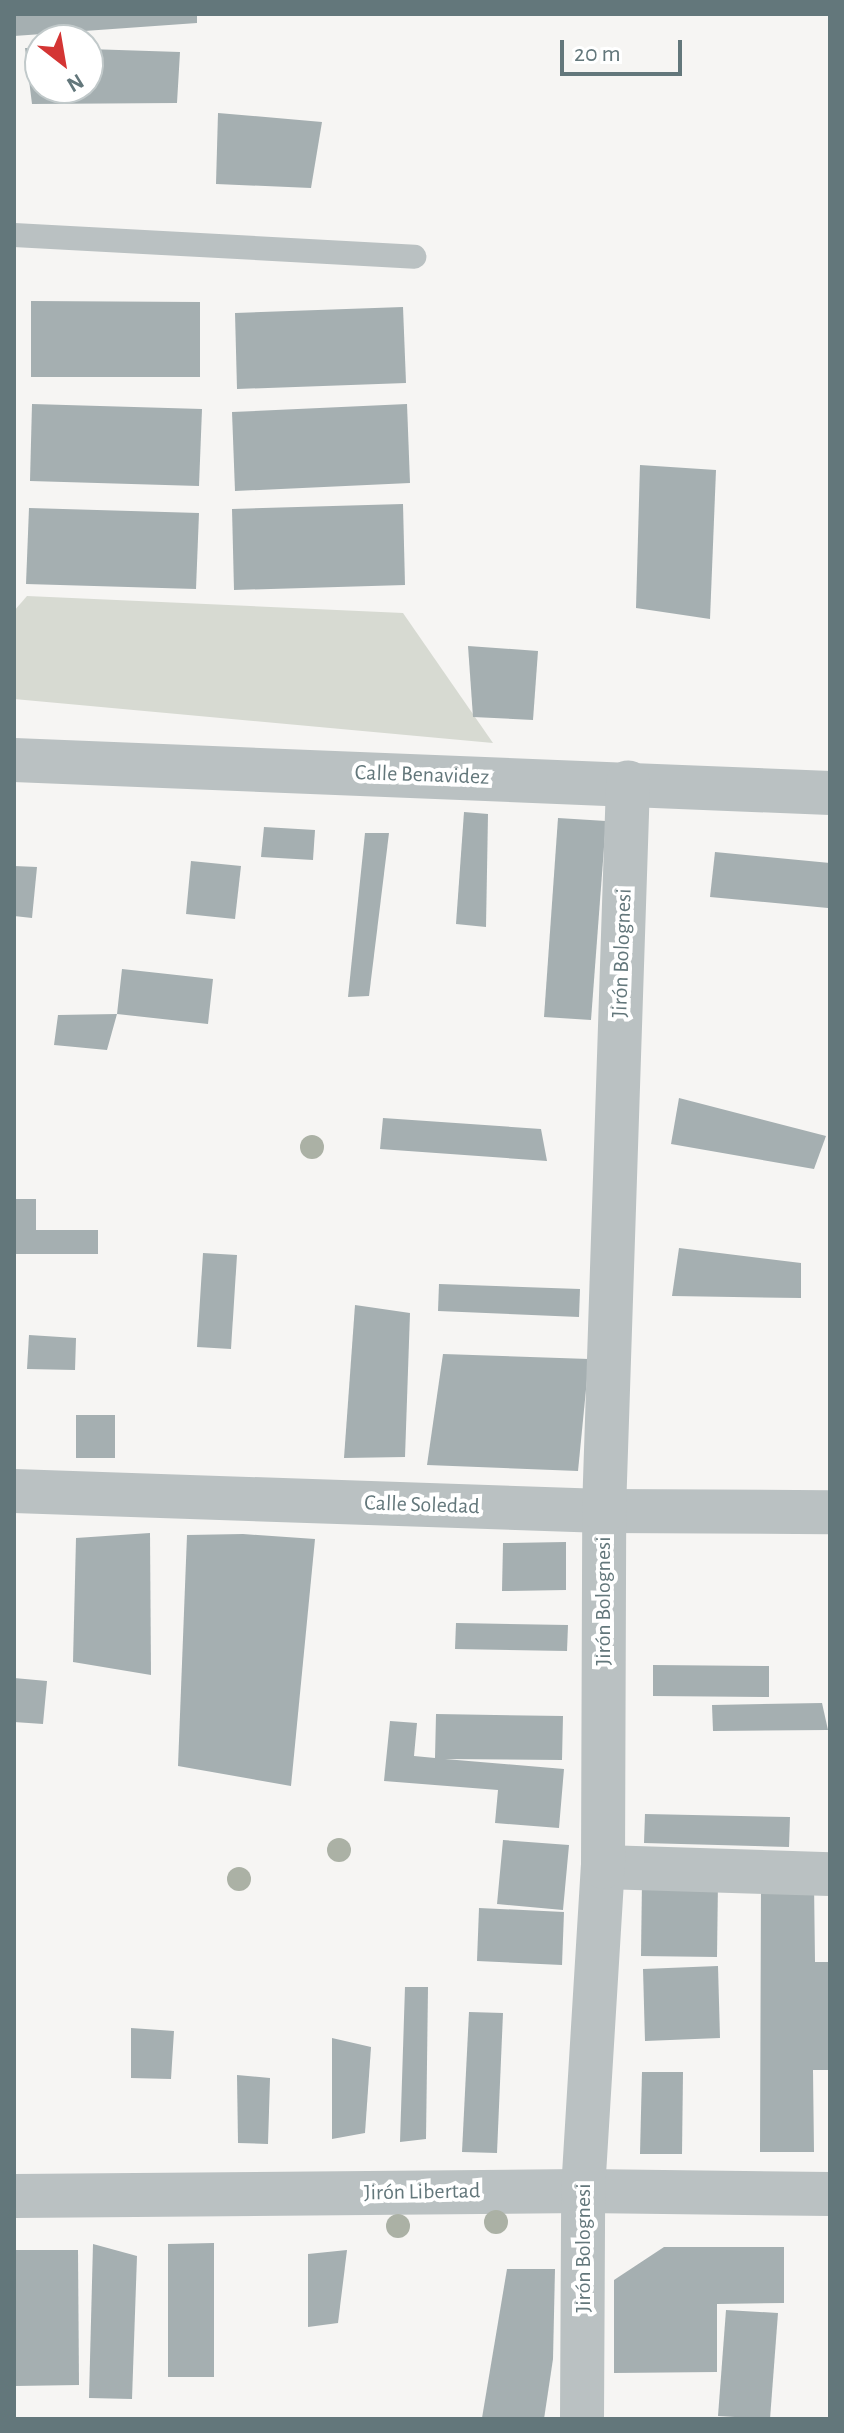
<!DOCTYPE html>
<meta charset="utf-8">
<style>
body{margin:0}
#map{position:relative;width:844px;height:2433px;overflow:hidden;background:#f6f5f3;font-family:"Alegreya Sans",sans-serif}
div>[style]{position:absolute}
.green>*{inset:0;background:#d7dad2}
.building>*{inset:0;background:#a5afb1}
.service>*{height:24px;margin:-12px;padding:0 12px;transform-origin:12px;border-radius:12px;background:#bac1c2}
.minor>*{height:44px;margin:-22px;padding:0 22px;transform-origin:22px;border-radius:22px;background:#bac1c2}
.trees>*{width:24px;height:24px;margin:-12px;border-radius:50%;background:#abb1a5}
span{translate:-50% -50%;white-space:nowrap;text-align:center;line-height:1.15;-webkit-text-stroke:8px #fff;paint-order:stroke}
.street-label{font-size:22px;color:#63777b}
.frame{position:absolute;inset:0;border:16px solid #63777b;pointer-events:none}
.north{position:absolute;left:24px;top:24px;width:80px;height:80px;box-sizing:border-box;background:#fff;border:2px solid #c1c9ca;border-radius:50%;rotate:149deg;font-size:22px;font-weight:700;line-height:32px;text-align:center;color:#63777b}
.north::after{content:'';display:block;margin:auto;width:28px;height:36px;background:#d43534;clip-path:polygon(50% 0,100% 100%,50% 72%,0 100%)}
.scale{position:absolute;left:560px;top:40px;width:122px;height:36px;box-sizing:border-box;border:4px solid #63777b;border-top:0;padding-left:10px;font-size:24px;line-height:28px;white-space:nowrap;color:#63777b;-webkit-text-stroke:6px #fff;paint-order:stroke}
</style>
<div id="map">
<div class="green">
<div style="clip-path:polygon(27px 596px,403px 613px,493px 743px,14px 699px,14px 611px)"></div>
</div>
<div class="building">
<div style="clip-path:polygon(14px 14px,197px 14px,197px 23px,14px 36px)"></div>
<div style="clip-path:polygon(25px 48px,40px 48px,40px 88px,88px 88px,88px 49px,180px 52px,177px 103px,32px 104px)"></div>
<div style="clip-path:polygon(218px 113px,322px 122px,311px 188px,216px 184px)"></div>
<div style="clip-path:polygon(31px 301px,200px 302px,200px 377px,31px 377px)"></div>
<div style="clip-path:polygon(403px 307px,406px 383px,237px 389px,235px 313px)"></div>
<div style="clip-path:polygon(32px 404px,202px 409px,199px 486px,30px 481px)"></div>
<div style="clip-path:polygon(407px 404px,410px 483px,235px 491px,232px 412px)"></div>
<div style="clip-path:polygon(640px 465px,716px 470px,710px 619px,636px 608px)"></div>
<div style="clip-path:polygon(403px 504px,405px 585px,234px 590px,232px 509px)"></div>
<div style="clip-path:polygon(29px 508px,199px 513px,196px 589px,26px 584px)"></div>
<div style="clip-path:polygon(468px 646px,538px 651px,533px 720px,473px 717px)"></div>
<div style="clip-path:polygon(464px 812px,488px 814px,486px 927px,456px 924px)"></div>
<div style="clip-path:polygon(558px 818px,606px 821px,591px 1020px,544px 1017px)"></div>
<div style="clip-path:polygon(264px 827px,315px 830px,313px 860px,261px 857px)"></div>
<div style="clip-path:polygon(365px 833px,389px 833px,369px 996px,348px 997px)"></div>
<div style="clip-path:polygon(715px 852px,830px 863px,828px 908px,710px 897px)"></div>
<div style="clip-path:polygon(191px 861px,241px 866px,235px 919px,186px 914px)"></div>
<div style="clip-path:polygon(14px 866px,37px 867px,32px 918px,14px 916px)"></div>
<div style="clip-path:polygon(122px 969px,213px 979px,208px 1024px,117px 1014px,107px 1050px,54px 1045px,58px 1015px,117px 1014px)"></div>
<div style="clip-path:polygon(679px 1098px,826px 1136px,814px 1169px,671px 1144px)"></div>
<div style="clip-path:polygon(383px 1118px,541px 1129px,547px 1161px,380px 1149px)"></div>
<div style="clip-path:polygon(14px 1199px,36px 1199px,36px 1230px,98px 1230px,98px 1254px,14px 1254px)"></div>
<div style="clip-path:polygon(679px 1248px,801px 1263px,801px 1298px,672px 1296px)"></div>
<div style="clip-path:polygon(203px 1253px,237px 1255px,231px 1349px,197px 1347px)"></div>
<div style="clip-path:polygon(439px 1284px,580px 1289px,579px 1317px,438px 1311px)"></div>
<div style="clip-path:polygon(355px 1305px,410px 1313px,405px 1457px,344px 1458px)"></div>
<div style="clip-path:polygon(29px 1335px,76px 1338px,75px 1370px,27px 1369px)"></div>
<div style="clip-path:polygon(443px 1354px,589px 1359px,578px 1471px,427px 1465px)"></div>
<div style="clip-path:polygon(76px 1415px,115px 1415px,115px 1458px,76px 1458px)"></div>
<div style="clip-path:polygon(150px 1533px,151px 1675px,73px 1662px,76px 1538px)"></div>
<div style="clip-path:polygon(243px 1534px,315px 1539px,291px 1786px,178px 1766px,187px 1535px)"></div>
<div style="clip-path:polygon(566px 1542px,566px 1590px,502px 1591px,503px 1543px)"></div>
<div style="clip-path:polygon(456px 1623px,568px 1625px,567px 1651px,455px 1649px)"></div>
<div style="clip-path:polygon(653px 1665px,769px 1666px,769px 1697px,653px 1696px)"></div>
<div style="clip-path:polygon(14px 1678px,47px 1681px,43px 1724px,14px 1722px)"></div>
<div style="clip-path:polygon(822px 1703px,828px 1730px,713px 1731px,712px 1705px)"></div>
<div style="clip-path:polygon(436px 1714px,563px 1716px,562px 1760px,445px 1759px,564px 1769px,559px 1828px,495px 1823px,498px 1790px,384px 1781px,390px 1721px,417px 1723px,414px 1756px,435px 1758px)"></div>
<div style="clip-path:polygon(645px 1814px,790px 1817px,789px 1847px,644px 1843px)"></div>
<div style="clip-path:polygon(503px 1840px,569px 1845px,563px 1910px,497px 1904px)"></div>
<div style="clip-path:polygon(642px 1880px,718px 1881px,717px 1957px,641px 1956px)"></div>
<div style="clip-path:polygon(814px 1882px,815px 1962px,830px 1962px,830px 2070px,813px 2070px,814px 2152px,760px 2152px,761px 1883px)"></div>
<div style="clip-path:polygon(479px 1908px,564px 1912px,562px 1965px,477px 1961px)"></div>
<div style="clip-path:polygon(718px 1966px,720px 2038px,645px 2041px,643px 1969px)"></div>
<div style="clip-path:polygon(405px 1987px,428px 1987px,426px 2139px,400px 2142px)"></div>
<div style="clip-path:polygon(469px 2012px,503px 2013px,497px 2153px,462px 2152px)"></div>
<div style="clip-path:polygon(131px 2028px,174px 2031px,171px 2079px,131px 2078px)"></div>
<div style="clip-path:polygon(332px 2038px,371px 2047px,365px 2133px,332px 2139px)"></div>
<div style="clip-path:polygon(642px 2072px,683px 2072px,682px 2154px,640px 2154px)"></div>
<div style="clip-path:polygon(237px 2075px,270px 2078px,268px 2144px,238px 2143px)"></div>
<div style="clip-path:polygon(214px 2243px,214px 2377px,168px 2377px,168px 2244px)"></div>
<div style="clip-path:polygon(93px 2244px,137px 2256px,132px 2399px,89px 2398px)"></div>
<div style="clip-path:polygon(664px 2247px,784px 2247px,784px 2303px,717px 2304px,717px 2372px,614px 2373px,614px 2280px)"></div>
<div style="clip-path:polygon(14px 2250px,78px 2250px,79px 2385px,14px 2386px)"></div>
<div style="clip-path:polygon(347px 2250px,338px 2323px,308px 2327px,308px 2254px)"></div>
<div style="clip-path:polygon(507px 2269px,555px 2269px,553px 2359px,544px 2419px,482px 2418px)"></div>
<div style="clip-path:polygon(726px 2310px,778px 2313px,770px 2419px,718px 2416px)"></div>
</div>
<div class="service">
<div style="left:14px;top:235px;width:401px;rotate:3.1deg"></div>
</div>
<div class="minor">
<div style="left:14px;top:760px;width:817px;rotate:2.32deg"></div>
<div style="left:14px;top:1491px;width:590px;rotate:1.94deg"></div>
<div style="left:604px;top:1511px;width:226px;rotate:0.3deg"></div>
<div style="left:603px;top:1867px;width:227px;rotate:1.8deg"></div>
<div style="left:14px;top:2196px;width:569px;rotate:-0.5deg"></div>
<div style="left:583px;top:2191px;width:247px;rotate:0.7deg"></div>
<div style="left:582px;top:2419px;width:228px;rotate:-89.7deg"></div>
<div style="left:583px;top:2191px;width:325px;rotate:-86.5deg"></div>
<div style="left:603px;top:1867px;width:356px;rotate:-89.8deg"></div>
<div style="left:604px;top:1511px;width:729px;rotate:-88.11deg"></div>
</div>
<div class="trees">
<div style="left:312px;top:1147px"></div>
<div style="left:339px;top:1850px"></div>
<div style="left:239px;top:1879px"></div>
<div style="left:496px;top:2222px"></div>
<div style="left:398px;top:2226px"></div>
</div>
<div class="street-label">
<span style="left:422px;top:775px;rotate:2deg">Calle Benavidez</span>
<span style="left:622px;top:953px;rotate:-88deg">Jirón Bolognesi</span>
<span style="left:422px;top:1505px;rotate:2deg">Calle Soledad</span>
<span style="left:604px;top:1601px;rotate:-90deg">Jirón Bolognesi</span>
<span style="left:422px;top:2192px;rotate:-1deg">Jirón Libertad</span>
<span style="left:584px;top:2248px;rotate:-90deg">Jirón Bolognesi</span>
</div>
<div class="frame"></div>
<div class="north">N</div>
<div class="scale">20 m</div>
</div>
